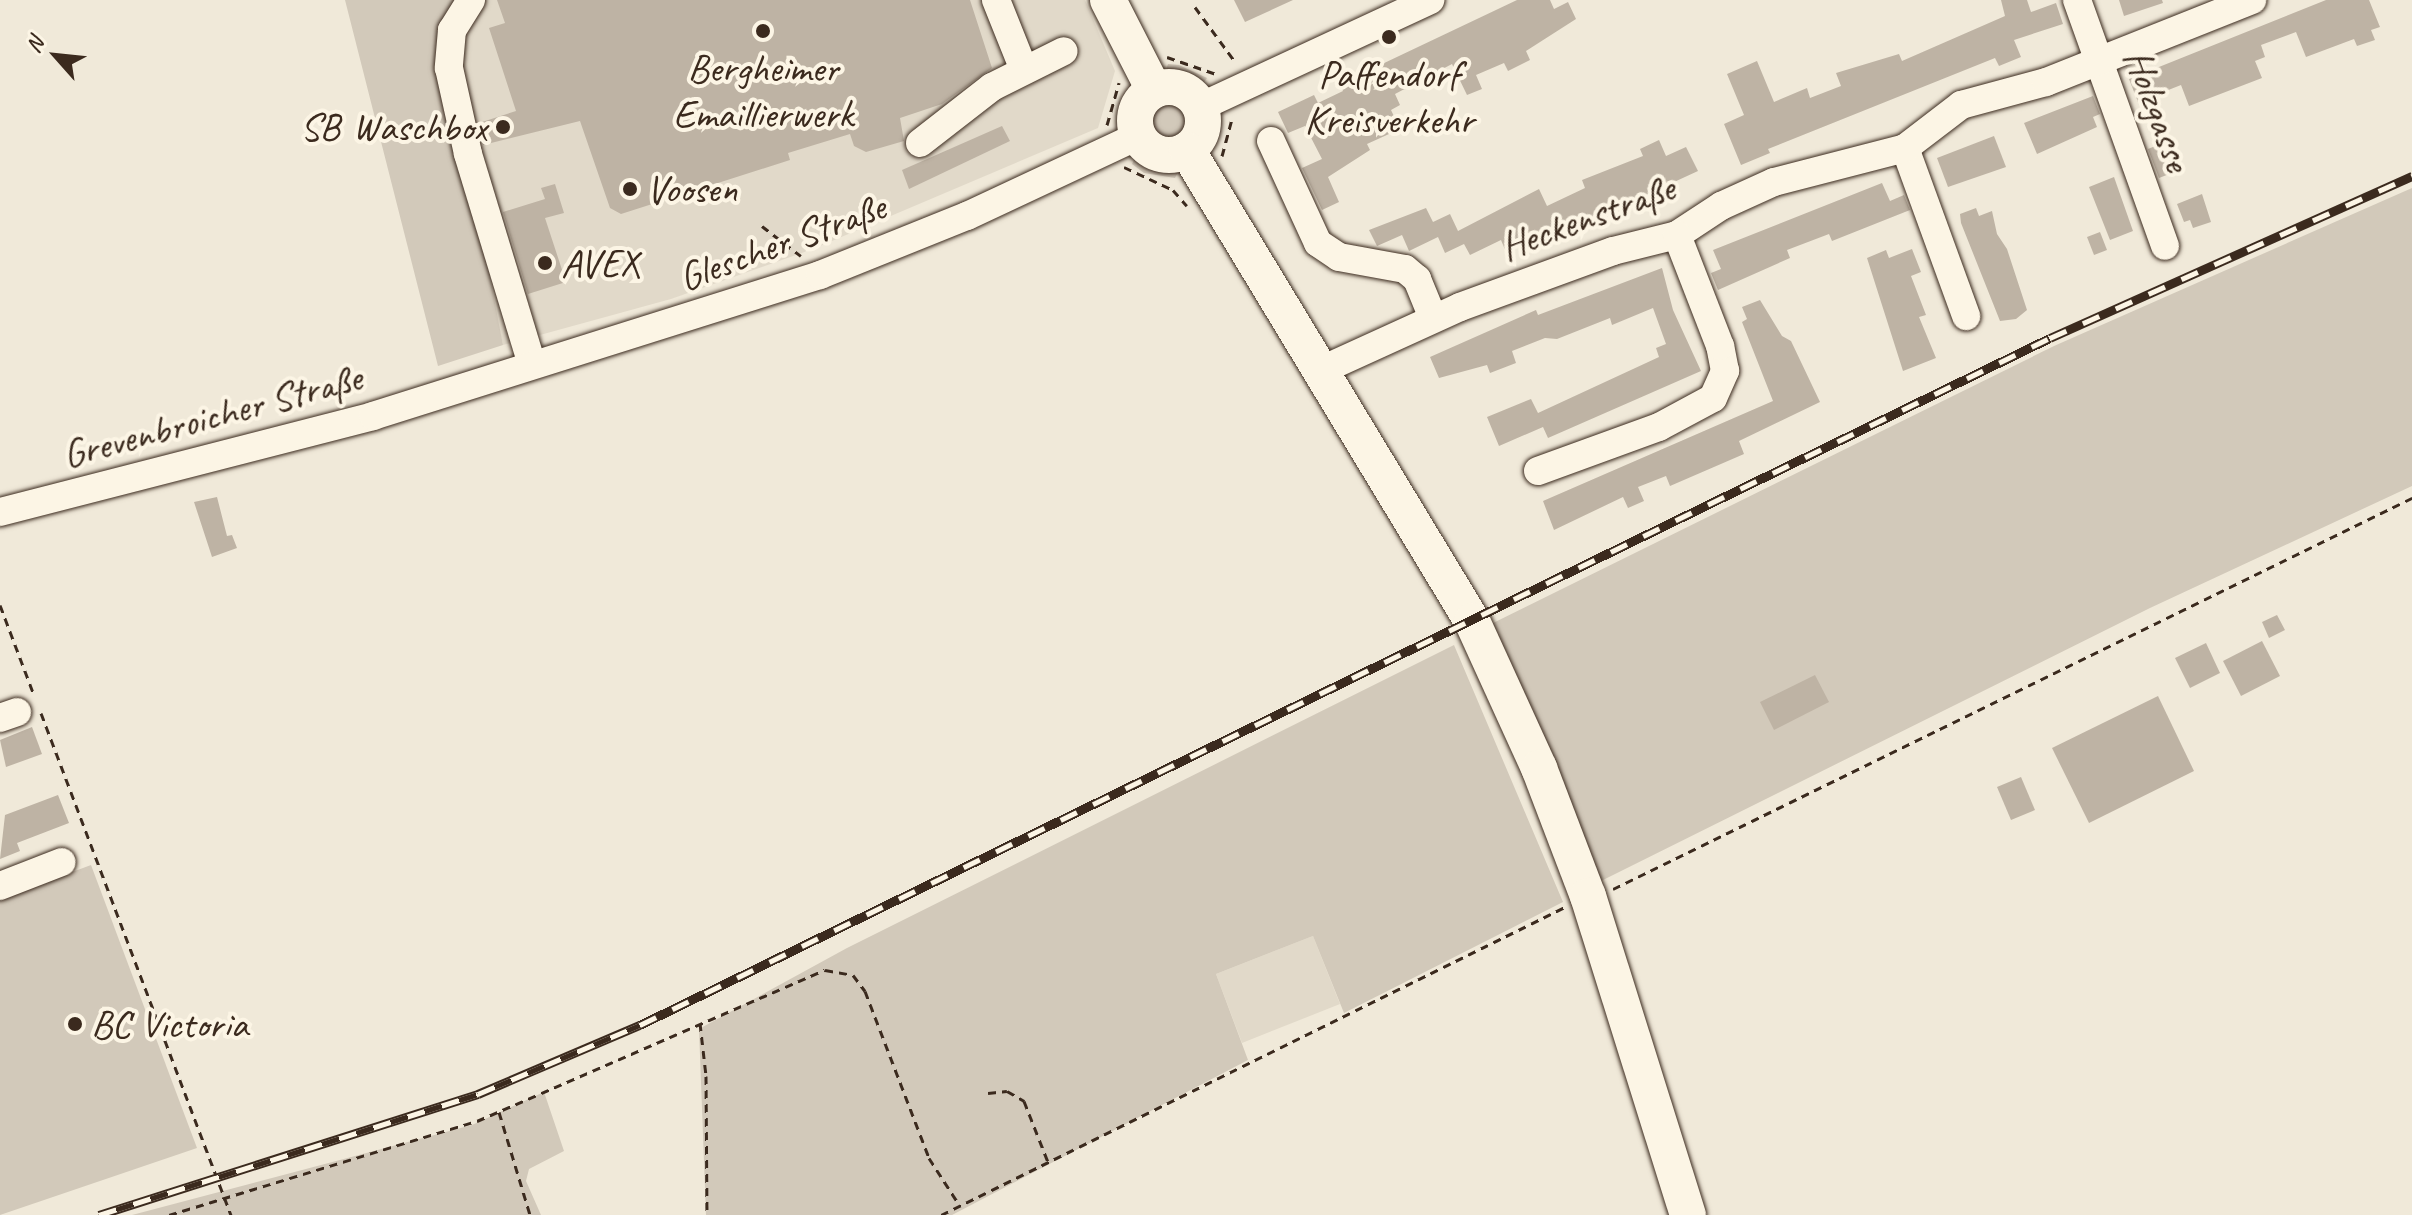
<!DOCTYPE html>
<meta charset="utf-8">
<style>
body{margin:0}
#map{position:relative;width:2412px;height:1215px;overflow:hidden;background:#f0e9d9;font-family:Caveat,sans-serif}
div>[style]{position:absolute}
.built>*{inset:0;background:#e1d9c9}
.green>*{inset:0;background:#d2c9ba}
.round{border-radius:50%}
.building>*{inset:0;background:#beb3a4}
.path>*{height:3px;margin-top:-1.5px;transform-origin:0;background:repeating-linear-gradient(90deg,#3b2a1e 0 8px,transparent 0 14px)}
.roads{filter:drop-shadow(0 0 2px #3b2a1e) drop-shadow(0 0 2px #3b2a1e)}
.minor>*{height:28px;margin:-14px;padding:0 14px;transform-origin:14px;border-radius:14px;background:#fcf5e5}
.major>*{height:36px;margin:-18px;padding:0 18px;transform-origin:18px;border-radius:18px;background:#fcf5e5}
.major>.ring{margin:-18px;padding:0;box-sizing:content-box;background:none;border:36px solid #fcf5e5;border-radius:50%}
.rail>*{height:9px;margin-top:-4.5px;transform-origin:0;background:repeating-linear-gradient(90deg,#fcf5e5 0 18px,#3b2a1e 0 36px);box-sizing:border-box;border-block:2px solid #3b2a1e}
.dots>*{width:22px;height:22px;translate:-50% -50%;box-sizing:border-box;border:4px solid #fcf5e5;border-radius:50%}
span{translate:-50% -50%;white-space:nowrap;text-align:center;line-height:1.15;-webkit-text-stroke:8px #fcf5e5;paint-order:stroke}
.poi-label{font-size:40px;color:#3b2a1e}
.right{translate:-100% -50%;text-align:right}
.left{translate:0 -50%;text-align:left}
.street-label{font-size:40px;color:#3b2a1e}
.north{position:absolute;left:16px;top:16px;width:80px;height:80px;-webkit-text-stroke:6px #fcf5e5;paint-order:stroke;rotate:297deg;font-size:22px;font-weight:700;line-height:32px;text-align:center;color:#3b2a1e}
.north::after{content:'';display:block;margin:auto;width:28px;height:36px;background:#3b2a1e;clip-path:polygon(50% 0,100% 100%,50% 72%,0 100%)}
</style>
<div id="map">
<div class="built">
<div style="clip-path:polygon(471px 0,1085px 0,1115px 71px,1098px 128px,813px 249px,671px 299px,503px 345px,435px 43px)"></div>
<div style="clip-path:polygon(1313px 936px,1340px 1004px,1242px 1043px,1216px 974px)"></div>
</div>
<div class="green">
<div style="clip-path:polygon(345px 0,471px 0,441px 23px,503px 345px,438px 366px)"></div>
<div style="clip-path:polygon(1168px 64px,1179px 65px,1207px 78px,1202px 85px,1189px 82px,1166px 70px)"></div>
<div class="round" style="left:1145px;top:97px;width:48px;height:48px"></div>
<div style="clip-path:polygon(1135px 158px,1170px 167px,1178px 172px,1175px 178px,1144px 173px,1132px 164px)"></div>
<div style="clip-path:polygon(2412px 188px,2412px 486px,2150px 608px,1601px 881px,1487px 626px,2054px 346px)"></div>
<div style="clip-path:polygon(1454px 645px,1563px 902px,1344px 1013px,1313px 936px,1216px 974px,1248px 1060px,952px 1215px,706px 1215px,699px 1029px,847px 948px)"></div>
<div style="clip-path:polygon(91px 865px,197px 1148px,0 1215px,0 899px)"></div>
<div style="clip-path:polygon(544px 1092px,564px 1151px,529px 1169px,526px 1181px,541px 1215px,132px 1215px,472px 1125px)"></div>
</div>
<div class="building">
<div style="clip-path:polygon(497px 0,970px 0,992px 68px,942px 104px,900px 118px,904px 141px,866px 152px,854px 146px,850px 134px,788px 153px,790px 160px,621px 214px,610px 208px,580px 121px,483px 145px,479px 123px,516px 111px,489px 28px,505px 23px)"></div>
<div style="clip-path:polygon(1234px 0,1293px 0,1245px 22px)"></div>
<div style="clip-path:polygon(1517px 0,1550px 0,1554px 9px,1568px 2px,1576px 19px,1526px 51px,1530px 60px,1508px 71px,1504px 63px,1476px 75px,1482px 89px,1467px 95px,1452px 64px,1395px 94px,1400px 105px,1391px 110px,1400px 129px,1367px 144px,1370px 150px,1328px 177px,1339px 202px,1322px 210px,1302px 168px,1322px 159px,1305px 126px,1288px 133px,1278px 112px,1314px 95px,1318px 103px,1343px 91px,1340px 84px)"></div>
<div style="clip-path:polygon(2001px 0,2027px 0,2031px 12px,2056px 3px,2063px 24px,2014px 40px,2021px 57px,1999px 66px,1995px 58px,1768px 149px,1770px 153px,1741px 165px,1724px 124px,1744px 115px,1727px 74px,1757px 61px,1774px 102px,1807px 88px,1810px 98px,1841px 86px,1836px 73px,1899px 54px,1902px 61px,2005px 16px)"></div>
<div style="clip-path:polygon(2119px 0,2162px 0,2163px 3px,2124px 16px)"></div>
<div style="clip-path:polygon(2326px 0,2369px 0,2380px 27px,2371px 30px,2375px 40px,2357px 46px,2354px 39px,2306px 57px,2296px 32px,2261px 45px,2265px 57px,2255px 61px,2262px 78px,2189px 106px,2181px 85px,2138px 102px,2129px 79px)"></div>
<div style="clip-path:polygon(2093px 96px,2100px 114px,2093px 117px,2097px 127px,2037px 154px,2024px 123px)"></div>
<div style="clip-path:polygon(1002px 126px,1010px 141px,909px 189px,902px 170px)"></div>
<div style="clip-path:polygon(1994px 136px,2006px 167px,1948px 187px,1937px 158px)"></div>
<div style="clip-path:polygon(1659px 140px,1666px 156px,1686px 147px,1698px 171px,1561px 234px,1558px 228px,1506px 252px,1501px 240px,1470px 255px,1464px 244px,1445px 253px,1438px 237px,1409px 251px,1402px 235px,1377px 246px,1369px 230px,1426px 208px,1433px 222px,1450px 214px,1458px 231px,1539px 189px,1547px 206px,1585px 188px,1582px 180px,1643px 156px,1640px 149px)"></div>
<div style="clip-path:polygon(2170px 140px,2182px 169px,2159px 178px,2148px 149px)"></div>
<div style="clip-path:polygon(2114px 177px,2133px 231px,2110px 240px,2089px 187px)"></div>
<div style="clip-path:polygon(1882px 183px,1890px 201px,1904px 195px,1910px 210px,1832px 241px,1829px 234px,1787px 250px,1790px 258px,1718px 290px,1711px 273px,1721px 269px,1713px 250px)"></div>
<div style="clip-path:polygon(555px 184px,564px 213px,545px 218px,566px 282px,528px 294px,503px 212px,545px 199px,541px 188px)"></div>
<div style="clip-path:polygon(2202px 194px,2211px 222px,2193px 228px,2190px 220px,2184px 222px,2177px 204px)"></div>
<div style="clip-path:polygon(1976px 208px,1979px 216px,1992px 211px,1997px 234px,2007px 249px,2027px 310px,2016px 319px,2000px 321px,1961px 223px,1960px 214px)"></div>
<div style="clip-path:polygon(2100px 232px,2107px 250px,2094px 255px,2087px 237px)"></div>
<div style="clip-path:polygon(1912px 249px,1921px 272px,1911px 276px,1926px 315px,1919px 317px,1936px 358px,1903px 371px,1867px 258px,1886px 250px,1889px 258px)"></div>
<div style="clip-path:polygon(1662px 268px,1673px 310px,1701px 371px,1548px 438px,1543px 427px,1499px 446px,1487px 417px,1531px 399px,1538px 413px,1659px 357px,1656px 348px,1666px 344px,1653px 308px,1612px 325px,1610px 318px,1557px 339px,1545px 338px,1512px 351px,1516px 363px,1490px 373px,1487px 365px,1439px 378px,1430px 357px,1536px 310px,1538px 315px)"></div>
<div style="clip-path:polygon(1760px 300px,1782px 336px,1791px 341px,1820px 402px,1739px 441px,1744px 454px,1670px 486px,1666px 476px,1638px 487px,1644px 501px,1628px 508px,1623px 497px,1554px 530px,1543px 501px,1773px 401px,1742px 322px,1747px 319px,1742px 307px)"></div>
<div style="clip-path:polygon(217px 497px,227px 536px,232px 535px,237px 548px,212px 557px,194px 502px)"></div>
<div style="clip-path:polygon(2277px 615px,2285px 630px,2269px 638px,2262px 622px)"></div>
<div style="clip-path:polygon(2262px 641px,2280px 676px,2241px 696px,2223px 661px)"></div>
<div style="clip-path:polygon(2206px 643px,2220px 673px,2190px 688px,2175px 658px)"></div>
<div style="clip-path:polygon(1815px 675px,1829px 702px,1774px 730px,1760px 702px)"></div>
<div style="clip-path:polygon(2158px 696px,2194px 771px,2089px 823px,2052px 748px)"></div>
<div style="clip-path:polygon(32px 727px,42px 754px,6px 767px,0 740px)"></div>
<div style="clip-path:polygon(2021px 777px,2035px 810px,2011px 820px,1997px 787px)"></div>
<div style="clip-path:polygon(58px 795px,69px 823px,17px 843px,20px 851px,0 859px,5px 815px)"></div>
</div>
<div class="path">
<div style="left:1195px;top:7px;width:69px;rotate:53.8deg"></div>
<div style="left:1167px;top:57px;width:52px;rotate:19.1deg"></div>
<div style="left:1107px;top:125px;width:44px;rotate:-74.1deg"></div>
<div style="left:1222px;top:156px;width:39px;rotate:-75deg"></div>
<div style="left:1124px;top:167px;width:54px;rotate:25.1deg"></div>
<div style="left:1173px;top:190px;width:21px;rotate:49deg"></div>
<div style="left:762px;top:226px;width:49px;rotate:37.6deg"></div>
<div style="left:0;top:605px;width:96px;rotate:69.3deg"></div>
<div style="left:41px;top:713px;width:537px;rotate:69.27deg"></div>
<div style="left:1613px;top:889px;width:890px;rotate:-26.08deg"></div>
<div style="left:700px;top:1023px;width:53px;rotate:83.5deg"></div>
<div style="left:706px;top:1076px;width:139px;rotate:89.6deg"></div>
<div style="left:988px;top:1093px;width:19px;rotate:-6deg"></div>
<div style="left:1007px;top:1091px;width:20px;rotate:30deg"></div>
<div style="left:1024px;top:1101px;width:66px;rotate:68.5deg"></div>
<div style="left:499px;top:1112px;width:108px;rotate:73.2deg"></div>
<div style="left:169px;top:1215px;width:322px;rotate:-17deg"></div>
<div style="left:477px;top:1121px;width:379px;rotate:-23.5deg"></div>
<div style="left:825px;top:970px;width:28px;rotate:10deg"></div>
<div style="left:853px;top:975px;width:20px;rotate:53deg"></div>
<div style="left:865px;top:991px;width:179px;rotate:69deg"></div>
<div style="left:929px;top:1158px;width:57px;rotate:57.1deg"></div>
<div style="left:941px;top:1215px;width:696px;rotate:-26.27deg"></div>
</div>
<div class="roads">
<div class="minor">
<div style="left:471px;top:0;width:36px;rotate:122deg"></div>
<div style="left:452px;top:30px;width:38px;rotate:95deg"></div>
<div style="left:449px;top:68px;width:88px;rotate:77.5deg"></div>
<div style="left:468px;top:154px;width:220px;rotate:73.1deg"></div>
<div style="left:996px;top:0;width:75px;rotate:68.2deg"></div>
<div style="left:2077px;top:0;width:261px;rotate:70.3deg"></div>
<div style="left:1200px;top:107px;width:254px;rotate:-24.9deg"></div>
<div style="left:1271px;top:141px;width:112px;rotate:65.3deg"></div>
<div style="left:1318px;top:243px;width:25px;rotate:34deg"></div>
<div style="left:1339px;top:257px;width:67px;rotate:10.3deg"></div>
<div style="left:1405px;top:269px;width:16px;rotate:40deg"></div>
<div style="left:1417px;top:279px;width:42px;rotate:67.7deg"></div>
<div style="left:920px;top:143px;width:91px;rotate:-37.9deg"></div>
<div style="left:992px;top:87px;width:80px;rotate:-26.6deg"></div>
<div style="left:1905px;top:148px;width:179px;rotate:70deg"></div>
<div style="left:1324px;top:369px;width:149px;rotate:-24.5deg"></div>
<div style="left:1460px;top:307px;width:163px;rotate:-20.1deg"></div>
<div style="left:1613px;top:251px;width:66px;rotate:-14deg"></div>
<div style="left:1677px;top:235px;width:53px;rotate:-33.4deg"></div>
<div style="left:1721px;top:206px;width:58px;rotate:-24.4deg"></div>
<div style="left:1774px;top:182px;width:135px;rotate:-14.5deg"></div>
<div style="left:1905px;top:148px;width:71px;rotate:-37.5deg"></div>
<div style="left:1961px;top:105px;width:88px;rotate:-15.1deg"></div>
<div style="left:2046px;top:82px;width:222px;rotate:-21.7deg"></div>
<div style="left:1538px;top:471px;width:129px;rotate:-20deg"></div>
<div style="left:1659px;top:427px;width:61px;rotate:-28.2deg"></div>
<div style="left:1713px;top:398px;width:30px;rotate:-66deg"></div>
<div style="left:1725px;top:371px;width:25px;rotate:-101deg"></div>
<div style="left:1720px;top:346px;width:119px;rotate:-111.2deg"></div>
<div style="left:0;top:512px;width:385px;rotate:-14.4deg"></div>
<div style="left:373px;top:416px;width:469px;rotate:-17.5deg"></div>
<div style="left:820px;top:275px;width:158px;rotate:-21.9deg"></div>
<div style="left:967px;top:216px;width:189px;rotate:-25.1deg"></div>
<div style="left:0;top:718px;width:18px;rotate:-19deg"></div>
<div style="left:0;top:886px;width:66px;rotate:-21.2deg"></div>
</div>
<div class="major">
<div style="left:1108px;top:0;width:101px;rotate:62.9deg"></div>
<div class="ring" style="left:1135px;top:87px;width:32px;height:32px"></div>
<div style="left:1187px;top:150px;width:551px;rotate:58.82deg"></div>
<div style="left:1472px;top:621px;width:162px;rotate:65.5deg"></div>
<div style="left:1539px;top:768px;width:137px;rotate:69.1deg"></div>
<div style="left:1588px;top:896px;width:334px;rotate:72.6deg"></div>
</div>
</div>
<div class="rail">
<div style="left:99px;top:1215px;width:398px;rotate:-17.7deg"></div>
<div style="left:478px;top:1094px;width:176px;rotate:-23.1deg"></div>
<div style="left:640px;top:1025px;width:1568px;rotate:-25.98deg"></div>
<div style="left:2050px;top:338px;width:397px;rotate:-24.1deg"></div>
</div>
<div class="dots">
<div style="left:763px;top:31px;background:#3b2a1e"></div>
<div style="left:1389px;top:37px;background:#3b2a1e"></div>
<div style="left:503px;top:127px;background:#3b2a1e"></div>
<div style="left:630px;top:189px;background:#3b2a1e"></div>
<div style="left:545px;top:263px;background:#3b2a1e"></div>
<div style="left:75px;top:1024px;background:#3b2a1e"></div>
</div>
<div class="poi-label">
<span style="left:763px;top:91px">Bergheimer<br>Emaillierwerk</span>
<span style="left:1389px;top:97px">Paffendorf<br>Kreisverkehr</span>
<span class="right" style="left:487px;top:127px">SB Waschbox</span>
<span class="left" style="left:646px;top:189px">Voosen</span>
<span class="left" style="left:561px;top:263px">AVEX</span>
<span class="left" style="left:91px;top:1024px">BC Victoria</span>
</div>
<div class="street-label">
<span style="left:2158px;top:110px;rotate:70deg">Holzgasse</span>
<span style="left:1587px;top:217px;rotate:-20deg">Heckenstraße</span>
<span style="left:782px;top:242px;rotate:-20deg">Glescher Straße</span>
<span style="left:212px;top:416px;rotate:-15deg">Grevenbroicher Straße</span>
</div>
<div class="north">N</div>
</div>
